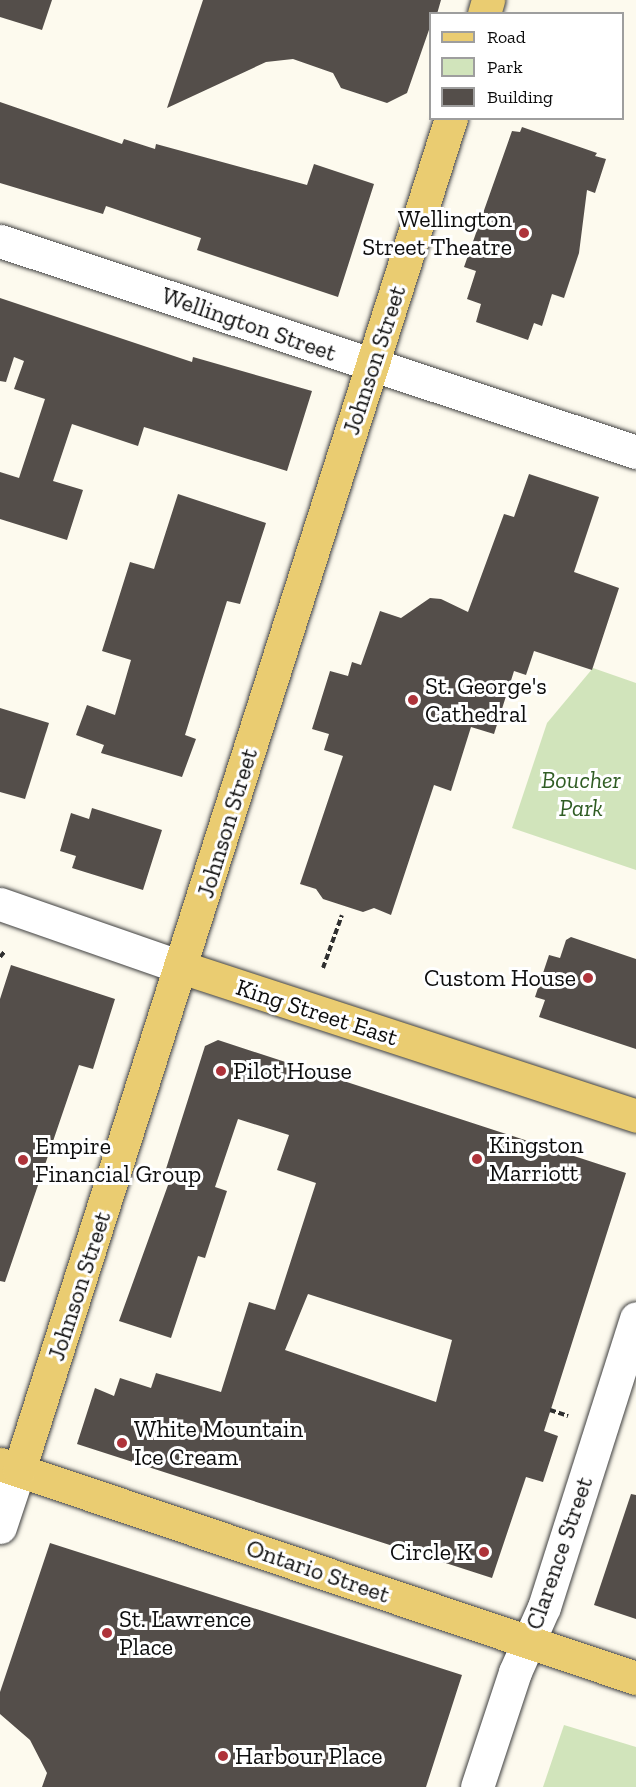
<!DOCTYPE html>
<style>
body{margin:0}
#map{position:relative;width:636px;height:1787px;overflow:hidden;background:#fdfaee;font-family:"Zilla Slab",serif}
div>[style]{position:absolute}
.green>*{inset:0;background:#d1e4bb}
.building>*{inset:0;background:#544e4a}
.path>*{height:4px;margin-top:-2px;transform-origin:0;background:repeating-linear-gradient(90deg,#2f2f2f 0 6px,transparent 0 9px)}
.roads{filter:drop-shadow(0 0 2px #404040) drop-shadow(0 0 2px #404040)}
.minor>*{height:33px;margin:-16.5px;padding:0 16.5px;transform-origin:16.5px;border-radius:16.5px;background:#fff}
.major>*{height:33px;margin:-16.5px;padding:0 16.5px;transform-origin:16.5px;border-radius:16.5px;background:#eacc71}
.dots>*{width:16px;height:16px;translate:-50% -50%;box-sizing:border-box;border:3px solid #fff;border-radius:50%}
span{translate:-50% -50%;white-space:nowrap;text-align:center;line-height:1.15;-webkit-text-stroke:6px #fff;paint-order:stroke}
.poi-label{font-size:24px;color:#0d0d0d}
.right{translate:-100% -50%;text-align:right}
.left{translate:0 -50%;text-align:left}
.street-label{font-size:24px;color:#0d0d0d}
.park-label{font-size:24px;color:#305d24;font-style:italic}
.legend{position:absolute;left:429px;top:12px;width:195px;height:108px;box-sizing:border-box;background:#fff;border:2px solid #9e9e9e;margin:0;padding:8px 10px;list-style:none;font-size:18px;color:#0d0d0d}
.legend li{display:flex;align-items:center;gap:12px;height:30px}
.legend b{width:30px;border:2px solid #9e9e9e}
</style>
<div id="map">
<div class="green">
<div style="clip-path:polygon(593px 668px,636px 683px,636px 870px,512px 828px,547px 723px)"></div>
<div style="clip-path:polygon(564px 1725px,636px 1747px,636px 1787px,543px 1787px)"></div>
</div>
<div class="building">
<div style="clip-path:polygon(0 0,52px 0,42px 30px,0 17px)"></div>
<div style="clip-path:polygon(203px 0,441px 0,437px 14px,430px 14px,430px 27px,407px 93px,387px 103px,341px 88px,333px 73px,293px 59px,266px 62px,167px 108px)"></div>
<div style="clip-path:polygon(0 102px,122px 144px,124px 139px,155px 149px,156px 144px,307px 185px,314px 164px,374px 184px,338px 297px,197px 250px,201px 238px,106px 206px,103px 214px,0 183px)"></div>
<div style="clip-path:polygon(522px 127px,597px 153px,595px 156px,606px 159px,595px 193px,587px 190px,579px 253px,564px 298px,552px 294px,542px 326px,534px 323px,528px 340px,476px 322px,481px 304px,467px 299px,476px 271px,464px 267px,512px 131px,520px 132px)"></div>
<div style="clip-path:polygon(0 298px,192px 362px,193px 357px,312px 391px,287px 471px,144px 427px,138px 446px,72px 424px,53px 481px,83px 490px,67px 540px,0 519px,0 472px,19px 478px,45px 399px,14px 389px,24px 361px,14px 357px,6px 382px,0 381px)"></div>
<div style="clip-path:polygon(529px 474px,599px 497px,574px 572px,619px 588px,592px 670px,534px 651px,526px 675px,514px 671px,494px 734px,471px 727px,451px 791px,434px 785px,391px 915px,374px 908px,363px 912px,323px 899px,316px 889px,300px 884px,343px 756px,324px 750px,329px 734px,312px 729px,330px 671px,348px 676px,352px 662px,361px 665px,380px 611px,401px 618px,430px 598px,441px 599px,468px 612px,504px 514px,514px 517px)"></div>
<div style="clip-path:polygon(178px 494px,266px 523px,240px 604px,227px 601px,185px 735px,196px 739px,182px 777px,101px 753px,104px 745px,76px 735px,87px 705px,115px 715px,131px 660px,102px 651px,130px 562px,154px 569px)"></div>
<div style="clip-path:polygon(0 708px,49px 723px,25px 799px,0 792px)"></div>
<div style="clip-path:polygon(92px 808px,162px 830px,143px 890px,72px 868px,76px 856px,60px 851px,71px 813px,89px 819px)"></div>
<div style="clip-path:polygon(571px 937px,636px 959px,636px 1049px,539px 1017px,545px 1000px,535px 997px,549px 955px,560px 958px,566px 940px)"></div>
<div style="clip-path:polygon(11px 965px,115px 999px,93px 1069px,79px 1065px,5px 1282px,0 1281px,0 999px)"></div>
<div style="clip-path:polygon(evenodd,218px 1040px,626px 1173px,544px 1431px,558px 1436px,543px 1482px,526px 1477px,492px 1578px,77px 1444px,95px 1388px,114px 1396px,120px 1378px,151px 1388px,156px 1373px,221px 1392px,249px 1302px,275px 1310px,316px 1183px,277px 1170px,289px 1135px,238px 1119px,215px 1187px,227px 1191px,205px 1258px,198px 1256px,171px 1338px,119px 1321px,172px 1174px,165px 1172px,205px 1046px,218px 1040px,308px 1294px,452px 1340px,436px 1402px,285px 1350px,308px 1294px)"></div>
<div style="clip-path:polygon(631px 1494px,636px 1495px,636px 1619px,594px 1605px)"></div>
<div style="clip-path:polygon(50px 1543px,462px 1675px,426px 1787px,42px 1787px,47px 1773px,30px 1740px,0 1714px,0 1692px)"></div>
</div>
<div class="path">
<div style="left:0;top:957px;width:8px;rotate:-50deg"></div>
<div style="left:323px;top:968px;width:56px;rotate:-70.3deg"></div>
<div style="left:550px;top:1410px;width:19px;rotate:18deg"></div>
</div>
<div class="roads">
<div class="minor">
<div style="left:0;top:241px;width:670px;rotate:18.35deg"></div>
<div style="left:0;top:904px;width:192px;rotate:19.2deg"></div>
<div style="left:0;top:1527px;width:60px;rotate:-71.6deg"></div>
<div style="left:477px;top:1787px;width:121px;rotate:-71.7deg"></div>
<div style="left:515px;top:1672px;width:71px;rotate:-66deg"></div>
<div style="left:544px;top:1607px;width:303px;rotate:-72.3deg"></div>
</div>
<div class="major">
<div style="left:484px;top:14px;width:15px;rotate:-74deg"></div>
<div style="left:181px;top:967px;width:479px;rotate:18.1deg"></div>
<div style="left:0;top:1464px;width:671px;rotate:18.6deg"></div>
<div style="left:19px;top:1470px;width:1419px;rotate:-72.28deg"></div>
</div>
</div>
<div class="dots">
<div style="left:524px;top:233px;background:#ae333a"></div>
<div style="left:413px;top:700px;background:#ae333a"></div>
<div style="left:588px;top:978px;background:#ae333a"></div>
<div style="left:221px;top:1071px;background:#ae333a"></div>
<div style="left:477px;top:1159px;background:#ae333a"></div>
<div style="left:23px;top:1160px;background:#ae333a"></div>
<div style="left:122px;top:1443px;background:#ae333a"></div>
<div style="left:484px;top:1552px;background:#ae333a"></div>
<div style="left:107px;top:1633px;background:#ae333a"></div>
<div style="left:223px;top:1756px;background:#ae333a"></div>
</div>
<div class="poi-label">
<span class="right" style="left:512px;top:233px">Wellington<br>Street Theatre</span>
<span class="left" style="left:425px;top:700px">St. George's<br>Cathedral</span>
<span class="right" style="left:576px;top:978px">Custom House</span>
<span class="left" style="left:233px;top:1071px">Pilot House</span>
<span class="left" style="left:489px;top:1159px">Kingston<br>Marriott</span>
<span class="left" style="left:35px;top:1160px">Empire<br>Financial Group</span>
<span class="left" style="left:134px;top:1443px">White Mountain<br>Ice Cream</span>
<span class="right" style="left:472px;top:1552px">Circle K</span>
<span class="left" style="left:119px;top:1633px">St. Lawrence<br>Place</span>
<span class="left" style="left:235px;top:1756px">Harbour Place</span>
</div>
<div class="street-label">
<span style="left:249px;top:324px;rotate:19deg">Wellington Street</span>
<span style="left:374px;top:360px;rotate:-72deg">Johnson Street</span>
<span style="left:227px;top:823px;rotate:-73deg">Johnson Street</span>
<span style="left:317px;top:1012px;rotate:18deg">King Street East</span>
<span style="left:79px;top:1286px;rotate:-72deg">Johnson Street</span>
<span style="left:559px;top:1553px;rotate:-71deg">Clarence Street</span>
<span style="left:318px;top:1571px;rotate:19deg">Ontario Street</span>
</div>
<div class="park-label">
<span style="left:581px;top:794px">Boucher<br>Park</span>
</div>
<ul class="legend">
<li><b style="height:8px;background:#eacc71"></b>Road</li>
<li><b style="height:16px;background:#d1e4bb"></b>Park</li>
<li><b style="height:16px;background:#544e4a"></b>Building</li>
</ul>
</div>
